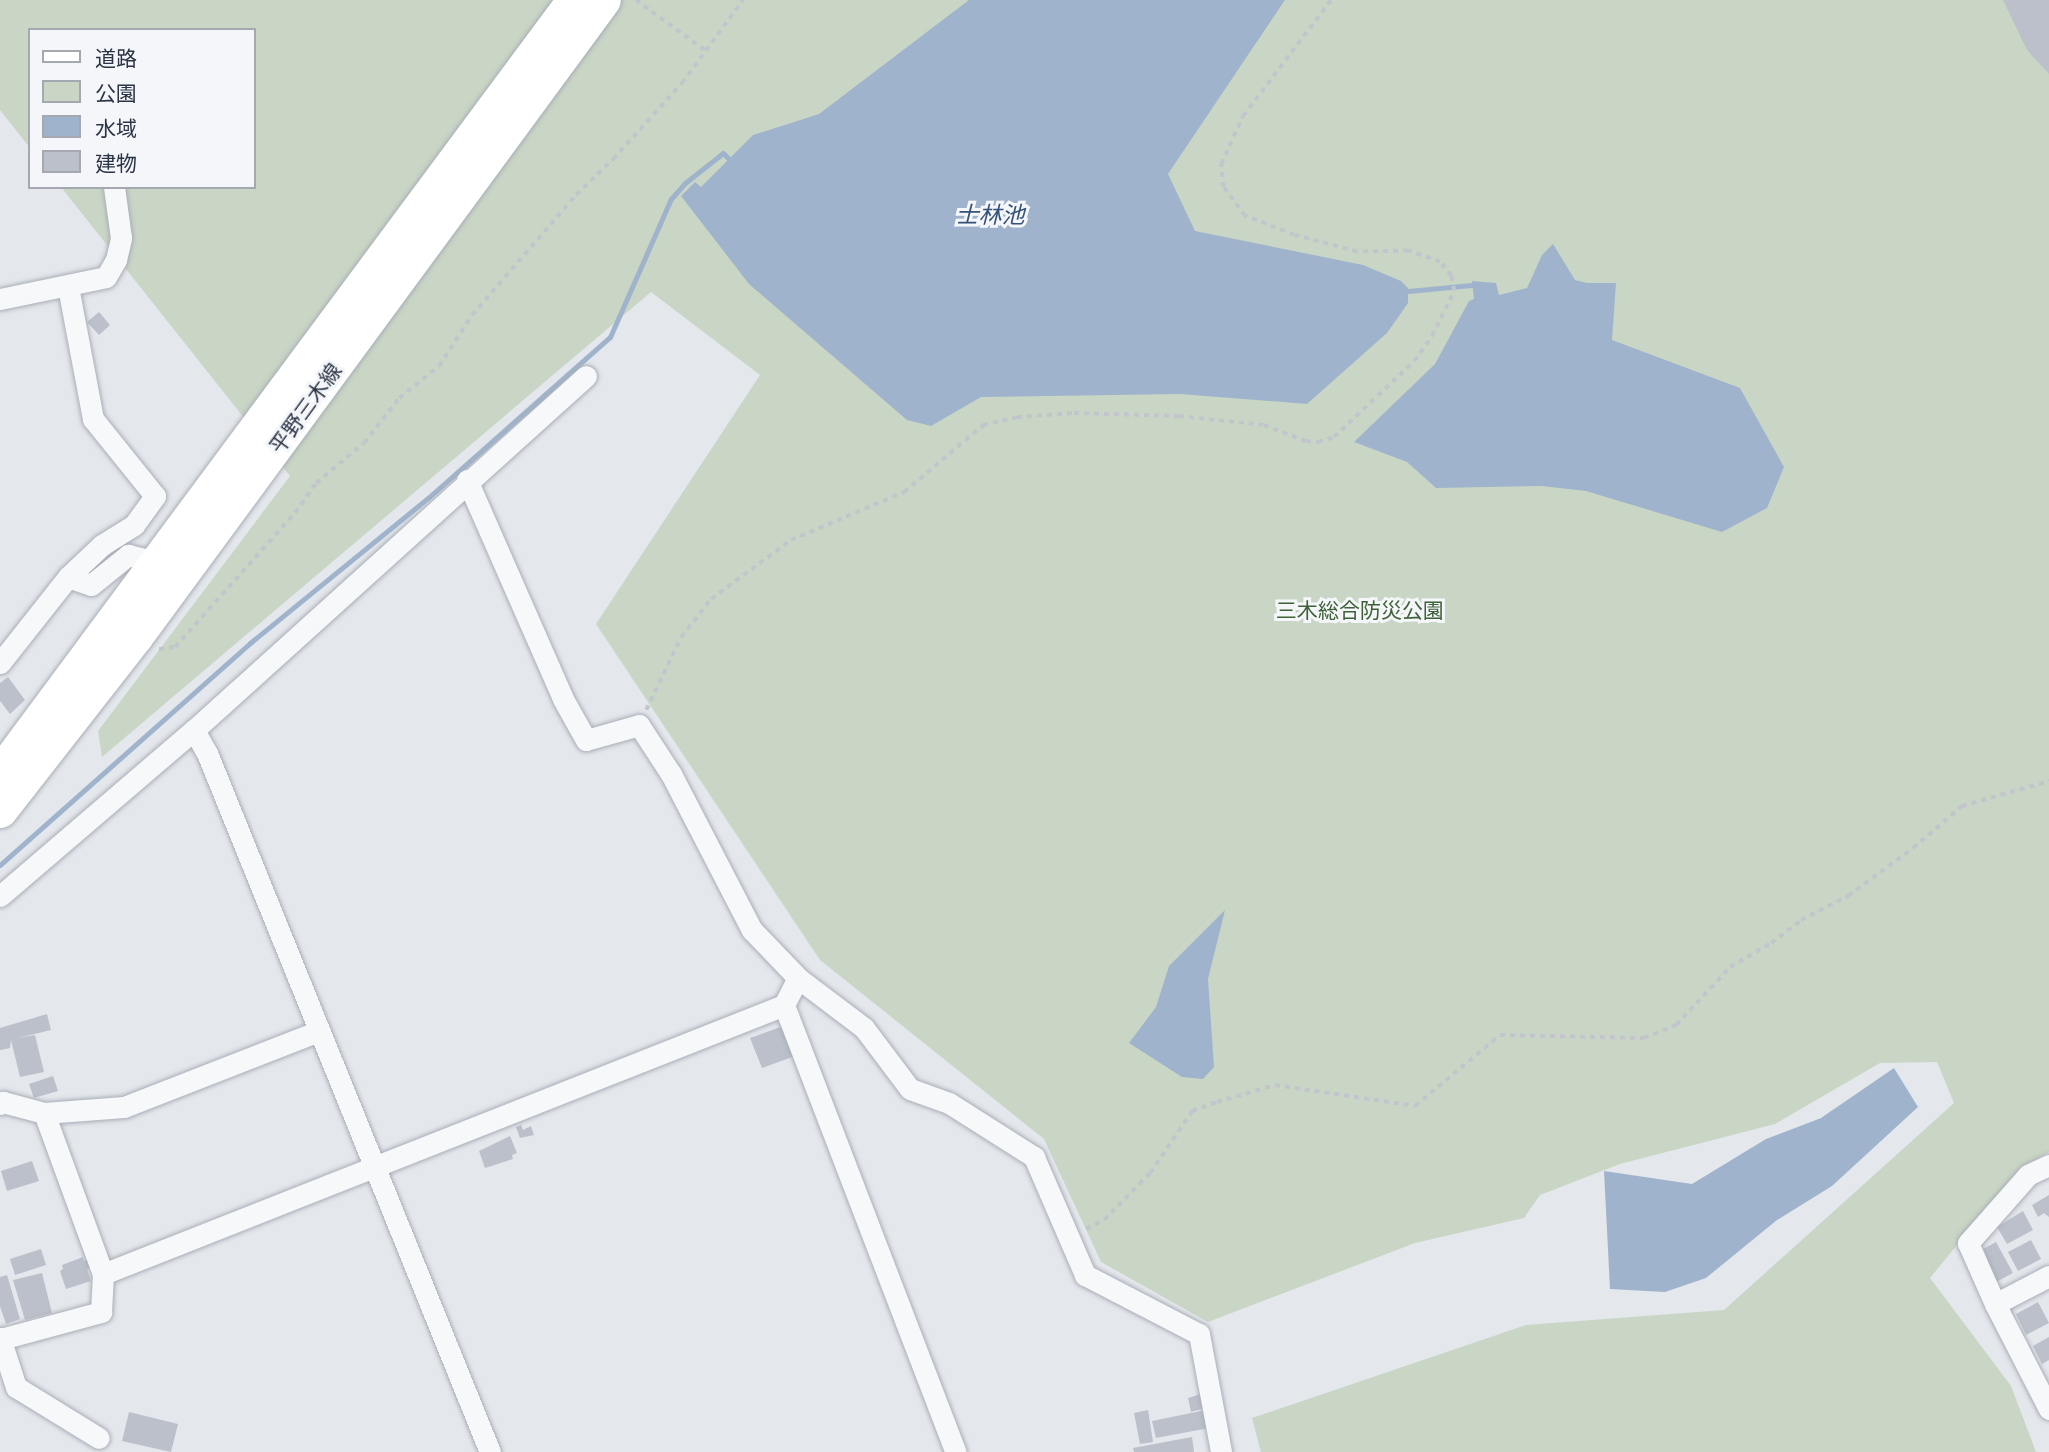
<!DOCTYPE html>
<meta charset="utf-8">
<style>
body{margin:0}
#map{position:relative;width:2049px;height:1452px;overflow:hidden;background:#e4e7ec;font-family:"IBM Plex Sans","Noto Sans JP",sans-serif}
div>[style]{position:absolute}
.green>*{inset:0;background:#c9d6c5}
.water>*{inset:0;background:#9fb4cc}
.stream>*{height:5px;margin:-2.5px;padding:0 2.5px;transform-origin:2.5px;border-radius:2.5px;background:#9fb4cc}
.building>*{inset:0;background:#bbc0ca}
.path>*{height:3.5px;margin-top:-1.75px;transform-origin:0;background:repeating-linear-gradient(90deg,#c2c5cb 0 5px,transparent 0 10px)}
.roads{filter:drop-shadow(0 0 2px #a9aeb7) drop-shadow(0 0 2px #a9aeb7)}
.minor>*{height:21px;margin:-10.5px;padding:0 10.5px;transform-origin:10.5px;border-radius:10.5px;background:#f7f8fa}
.primary>*{height:33px;margin:-16.5px;padding:0 16.5px;transform-origin:16.5px;border-radius:16.5px;background:#fff}
span{translate:-50% -50%;white-space:nowrap;text-align:center;line-height:1.15;-webkit-text-stroke:6px #f4f6f9;paint-order:stroke}
.street-label{font-size:21px;color:#2b3445}
.park-label{font-size:21px;color:#3f6138}
.water-label{font-size:23px;color:#34527a;font-style:italic}
.legend{position:absolute;left:28px;top:28px;width:228px;height:161px;box-sizing:border-box;background:#f4f6f9;border:2px solid #a4a8b1;margin:0;padding:9px 12px;list-style:none;font-size:21px;color:#2b3445}
.legend li{display:flex;align-items:center;gap:14px;height:35px}
.legend b{width:35px;border:2px solid #a4a8b1}
</style>
<div id="map">
<div class="green">
<div style="clip-path:polygon(0 0,2049px 0,2049px 1152px,2020px 1168px,1930px 1278px,2011px 1386px,2036px 1452px,1261px 1452px,1252px 1418px,1526px 1325px,1724px 1310px,1954px 1103px,1937px 1062px,1880px 1063px,1775px 1124px,1620px 1164px,1540px 1195px,1524px 1218px,1415px 1243px,1208px 1322px,1101px 1262px,1044px 1139px,820px 960px,596px 624px,760px 375px,651px 292px,102px 757px,98px 731px,290px 476px,61px 187px,254px 187px,254px 30px,30px 30px,30px 148px,0 110px)"></div>
</div>
<div class="water">
<div style="clip-path:polygon(969px 0,1285px 0,1168px 174px,1195px 231px,1363px 265px,1401px 281px,1408px 288px,1408px 303px,1387px 333px,1307px 404px,1180px 394px,981px 397px,931px 426px,907px 420px,749px 284px,681px 196px,695px 182px,701px 187px,753px 135px,819px 114px)"></div>
<div style="clip-path:polygon(1553px 244px,1575px 280px,1587px 283px,1616px 283px,1612px 340px,1740px 388px,1784px 467px,1767px 508px,1722px 532px,1586px 491px,1542px 486px,1436px 488px,1407px 462px,1354px 442px,1435px 364px,1469px 301px,1474px 299px,1472px 281px,1496px 283px,1499px 295px,1527px 288px,1542px 255px)"></div>
<div style="clip-path:polygon(1225px 910px,1208px 979px,1214px 1067px,1203px 1079px,1182px 1077px,1129px 1043px,1156px 1007px,1169px 966px)"></div>
<div style="clip-path:polygon(1894px 1068px,1918px 1107px,1832px 1186px,1777px 1220px,1706px 1278px,1665px 1292px,1610px 1289px,1604px 1171px,1692px 1184px,1766px 1139px,1821px 1118px)"></div>
</div>
<div class="stream">
<div style="left:1408px;top:291px;width:64px;rotate:-5.4deg"></div>
<div style="left:0;top:865px;width:334px;rotate:-41.6deg"></div>
<div style="left:250px;top:643px;width:230px;rotate:-39.2deg"></div>
<div style="left:428px;top:498px;width:243px;rotate:-41.5deg"></div>
<div style="left:610px;top:337px;width:151px;rotate:-66.2deg"></div>
<div style="left:671px;top:199px;width:21px;rotate:-49deg"></div>
<div style="left:685px;top:183px;width:48px;rotate:-38.3deg"></div>
<div style="left:723px;top:153px;width:8px;rotate:45deg"></div>
</div>
<div class="building">
<div style="clip-path:polygon(2003px 0,2049px 0,2049px 74px,2027px 50px)"></div>
<div style="clip-path:polygon(99px 312px,110px 325px,99px 335px,87px 322px)"></div>
<div style="clip-path:polygon(8px 677px,25px 700px,10px 714px,0 701px,0 683px)"></div>
<div style="clip-path:polygon(47px 1014px,51px 1030px,18px 1038px,35px 1035px,44px 1072px,20px 1077px,11px 1040px,10px 1048px,0 1050px,0 1028px)"></div>
<div style="clip-path:polygon(783px 1026px,795px 1056px,762px 1068px,750px 1038px)"></div>
<div style="clip-path:polygon(53px 1076px,58px 1091px,34px 1098px,29px 1084px)"></div>
<div style="clip-path:polygon(521px 1125px,523px 1130px,531px 1126px,534px 1135px,520px 1138px,516px 1127px)"></div>
<div style="clip-path:polygon(510px 1136px,517px 1153px,512px 1155px,513px 1159px,485px 1168px,479px 1151px)"></div>
<div style="clip-path:polygon(32px 1161px,39px 1181px,7px 1191px,1px 1171px)"></div>
<div style="clip-path:polygon(2049px 1195px,2049px 1217px,2044px 1213px,2038px 1217px,2032px 1205px)"></div>
<div style="clip-path:polygon(2023px 1211px,2033px 1230px,2007px 1244px,1997px 1227px)"></div>
<div style="clip-path:polygon(2031px 1240px,2041px 1259px,2018px 1271px,2008px 1252px)"></div>
<div style="clip-path:polygon(1996px 1242px,2013px 1273px,1996px 1282px,1984px 1260px,1987px 1258px,1983px 1249px)"></div>
<div style="clip-path:polygon(41px 1249px,46px 1265px,15px 1275px,10px 1259px)"></div>
<div style="clip-path:polygon(83px 1257px,84px 1261px,91px 1259px,94px 1266px,87px 1269px,91px 1281px,66px 1289px,60px 1271px,63px 1269px,62px 1265px)"></div>
<div style="clip-path:polygon(42px 1273px,52px 1313px,25px 1320px,13px 1280px)"></div>
<div style="clip-path:polygon(7px 1275px,20px 1319px,6px 1324px,0 1306px,0 1277px)"></div>
<div style="clip-path:polygon(2038px 1302px,2049px 1323px,2026px 1335px,2016px 1314px)"></div>
<div style="clip-path:polygon(2049px 1337px,2049px 1360px,2042px 1364px,2033px 1346px)"></div>
<div style="clip-path:polygon(1201px 1394px,1205px 1408px,1191px 1412px,1188px 1398px)"></div>
<div style="clip-path:polygon(1148px 1410px,1153px 1442px,1140px 1444px,1134px 1413px)"></div>
<div style="clip-path:polygon(1206px 1410px,1209px 1428px,1156px 1438px,1152px 1421px)"></div>
<div style="clip-path:polygon(129px 1412px,178px 1424px,171px 1452px,122px 1441px)"></div>
<div style="clip-path:polygon(1192px 1437px,1194px 1452px,1134px 1452px,1133px 1448px)"></div>
</div>
<div class="path">
<div style="left:636px;top:0;width:85px;rotate:35.9deg"></div>
<div style="left:159px;top:649px;width:16px;rotate:-7deg"></div>
<div style="left:175px;top:647px;width:180px;rotate:-48.2deg"></div>
<div style="left:295px;top:513px;width:37px;rotate:-55deg"></div>
<div style="left:316px;top:483px;width:62px;rotate:-39.8deg"></div>
<div style="left:364px;top:443px;width:57px;rotate:-52.1deg"></div>
<div style="left:399px;top:398px;width:51px;rotate:-38.7deg"></div>
<div style="left:439px;top:366px;width:61px;rotate:-57.1deg"></div>
<div style="left:472px;top:315px;width:159px;rotate:-49.1deg"></div>
<div style="left:576px;top:195px;width:52px;rotate:-44.2deg"></div>
<div style="left:613px;top:159px;width:103px;rotate:-47.8deg"></div>
<div style="left:682px;top:83px;width:103px;rotate:-53.7deg"></div>
<div style="left:646px;top:710px;width:81px;rotate:-64.4deg"></div>
<div style="left:681px;top:637px;width:48px;rotate:-51.7deg"></div>
<div style="left:711px;top:599px;width:99px;rotate:-36.4deg"></div>
<div style="left:791px;top:540px;width:123px;rotate:-23deg"></div>
<div style="left:904px;top:492px;width:104px;rotate:-40.3deg"></div>
<div style="left:983px;top:425px;width:35px;rotate:-13deg"></div>
<div style="left:1017px;top:417px;width:57px;rotate:-4deg"></div>
<div style="left:1074px;top:413px;width:105px;rotate:1.6deg"></div>
<div style="left:1179px;top:416px;width:85px;rotate:6deg"></div>
<div style="left:1264px;top:425px;width:45px;rotate:20.9deg"></div>
<div style="left:1306px;top:441px;width:12px;rotate:5deg"></div>
<div style="left:1318px;top:442px;width:17px;rotate:-17deg"></div>
<div style="left:1334px;top:437px;width:110px;rotate:-43.5deg"></div>
<div style="left:1414px;top:361px;width:31px;rotate:-54deg"></div>
<div style="left:1432px;top:336px;width:50px;rotate:-63.9deg"></div>
<div style="left:1454px;top:291px;width:15px;rotate:-101deg"></div>
<div style="left:1451px;top:276px;width:18px;rotate:-128deg"></div>
<div style="left:1440px;top:262px;width:34px;rotate:-161deg"></div>
<div style="left:1408px;top:251px;width:51px;rotate:178.9deg"></div>
<div style="left:1357px;top:252px;width:65px;rotate:-164.9deg"></div>
<div style="left:1294px;top:235px;width:53px;rotate:-158.8deg"></div>
<div style="left:1245px;top:216px;width:36px;rotate:-127deg"></div>
<div style="left:1223px;top:187px;width:23px;rotate:-95deg"></div>
<div style="left:1221px;top:164px;width:53px;rotate:-65.4deg"></div>
<div style="left:1243px;top:116px;width:146px;rotate:-52.8deg"></div>
<div style="left:1086px;top:1229px;width:20px;rotate:-27deg"></div>
<div style="left:1104px;top:1220px;width:66px;rotate:-45.6deg"></div>
<div style="left:1150px;top:1173px;width:75px;rotate:-55.9deg"></div>
<div style="left:1192px;top:1111px;width:27px;rotate:-20deg"></div>
<div style="left:1217px;top:1102px;width:60px;rotate:-16.3deg"></div>
<div style="left:1275px;top:1085px;width:142px;rotate:8.5deg"></div>
<div style="left:1415px;top:1106px;width:111px;rotate:-39.9deg"></div>
<div style="left:1500px;top:1035px;width:144px;rotate:1.2deg"></div>
<div style="left:1644px;top:1038px;width:35px;rotate:-22deg"></div>
<div style="left:1676px;top:1025px;width:79px;rotate:-47deg"></div>
<div style="left:1730px;top:967px;width:48px;rotate:-30.3deg"></div>
<div style="left:1771px;top:943px;width:38px;rotate:-37deg"></div>
<div style="left:1801px;top:920px;width:53px;rotate:-27.1deg"></div>
<div style="left:1848px;top:896px;width:81px;rotate:-36.4deg"></div>
<div style="left:1913px;top:848px;width:65px;rotate:-40.6deg"></div>
<div style="left:1962px;top:806px;width:91px;rotate:-16deg"></div>
</div>
<div class="roads">
<div class="minor">
<div style="left:0;top:299px;width:108px;rotate:-11.7deg"></div>
<div style="left:106px;top:277px;width:20px;rotate:-60deg"></div>
<div style="left:116px;top:260px;width:23px;rotate:-77deg"></div>
<div style="left:121px;top:238px;width:51px;rotate:-97.8deg"></div>
<div style="left:467px;top:480px;width:239px;rotate:66.3deg"></div>
<div style="left:563px;top:699px;width:47px;rotate:60.7deg"></div>
<div style="left:586px;top:740px;width:55px;rotate:-15.8deg"></div>
<div style="left:639px;top:725px;width:59px;rotate:56.9deg"></div>
<div style="left:671px;top:774px;width:176px;rotate:62.6deg"></div>
<div style="left:752px;top:930px;width:66px;rotate:46.2deg"></div>
<div style="left:798px;top:978px;width:83px;rotate:37.1deg"></div>
<div style="left:864px;top:1028px;width:76px;rotate:53deg"></div>
<div style="left:910px;top:1089px;width:41px;rotate:19.7deg"></div>
<div style="left:949px;top:1103px;width:101px;rotate:32.4deg"></div>
<div style="left:1034px;top:1157px;width:129px;rotate:66.6deg"></div>
<div style="left:1085px;top:1275px;width:128px;rotate:27.4deg"></div>
<div style="left:1199px;top:1334px;width:120px;rotate:79.4deg"></div>
<div style="left:68px;top:577px;width:24px;rotate:19deg"></div>
<div style="left:91px;top:585px;width:48px;rotate:-39deg"></div>
<div style="left:128px;top:555px;width:30px;rotate:14deg"></div>
<div style="left:0;top:663px;width:110px;rotate:-51.7deg"></div>
<div style="left:68px;top:577px;width:47px;rotate:-43.3deg"></div>
<div style="left:102px;top:545px;width:38px;rotate:-32deg"></div>
<div style="left:134px;top:525px;width:36px;rotate:-54deg"></div>
<div style="left:155px;top:496px;width:99px;rotate:-128.8deg"></div>
<div style="left:93px;top:419px;width:134px;rotate:-100.7deg"></div>
<div style="left:194px;top:730px;width:26px;rotate:61deg"></div>
<div style="left:207px;top:753px;width:754px;rotate:67.96deg"></div>
<div style="left:0;top:896px;width:255px;rotate:-40.6deg"></div>
<div style="left:194px;top:730px;width:528px;rotate:-42.08deg"></div>
<div style="left:784px;top:1005px;width:479px;rotate:69deg"></div>
<div style="left:0;top:1104px;width:4px;rotate:-34deg"></div>
<div style="left:3px;top:1102px;width:42px;rotate:15deg"></div>
<div style="left:44px;top:1113px;width:80px;rotate:-4.3deg"></div>
<div style="left:124px;top:1107px;width:209px;rotate:-21.3deg"></div>
<div style="left:44px;top:1113px;width:171px;rotate:69.9deg"></div>
<div style="left:103px;top:1274px;width:732px;rotate:-21.55deg"></div>
<div style="left:784px;top:1005px;width:30px;rotate:-63deg"></div>
<div style="left:2049px;top:1165px;width:23px;rotate:155deg"></div>
<div style="left:2028px;top:1175px;width:91px;rotate:131.4deg"></div>
<div style="left:1968px;top:1243px;width:67px;rotate:66.1deg"></div>
<div style="left:1995px;top:1304px;width:118px;rotate:62.8deg"></div>
<div style="left:1995px;top:1304px;width:61px;rotate:-27.4deg"></div>
<div style="left:0;top:1338px;width:52px;rotate:71.9deg"></div>
<div style="left:16px;top:1387px;width:97px;rotate:31.6deg"></div>
<div style="left:1px;top:1339px;width:104px;rotate:-15.1deg"></div>
<div style="left:101px;top:1312px;width:38px;rotate:-87deg"></div>
</div>
<div class="primary">
<div style="left:0;top:772px;width:961px;rotate:-53.42deg"></div>
<div style="left:0;top:811px;width:221px;rotate:-52deg"></div>
<div style="left:136px;top:637px;width:790px;rotate:-53.7deg"></div>
</div>
</div>
<div class="street-label">
<span style="left:305px;top:408px;rotate:-54deg">平野三木線</span>
</div>
<div class="park-label">
<span style="left:1360px;top:610px">三木総合防災公園</span>
</div>
<div class="water-label">
<span style="left:990px;top:214px">士林池</span>
</div>
<ul class="legend">
<li><b style="height:9px;background:#fff"></b>道路</li>
<li><b style="height:19px;background:#c9d6c5"></b>公園</li>
<li><b style="height:19px;background:#9fb4cc"></b>水域</li>
<li><b style="height:19px;background:#bbc0ca"></b>建物</li>
</ul>
</div>
